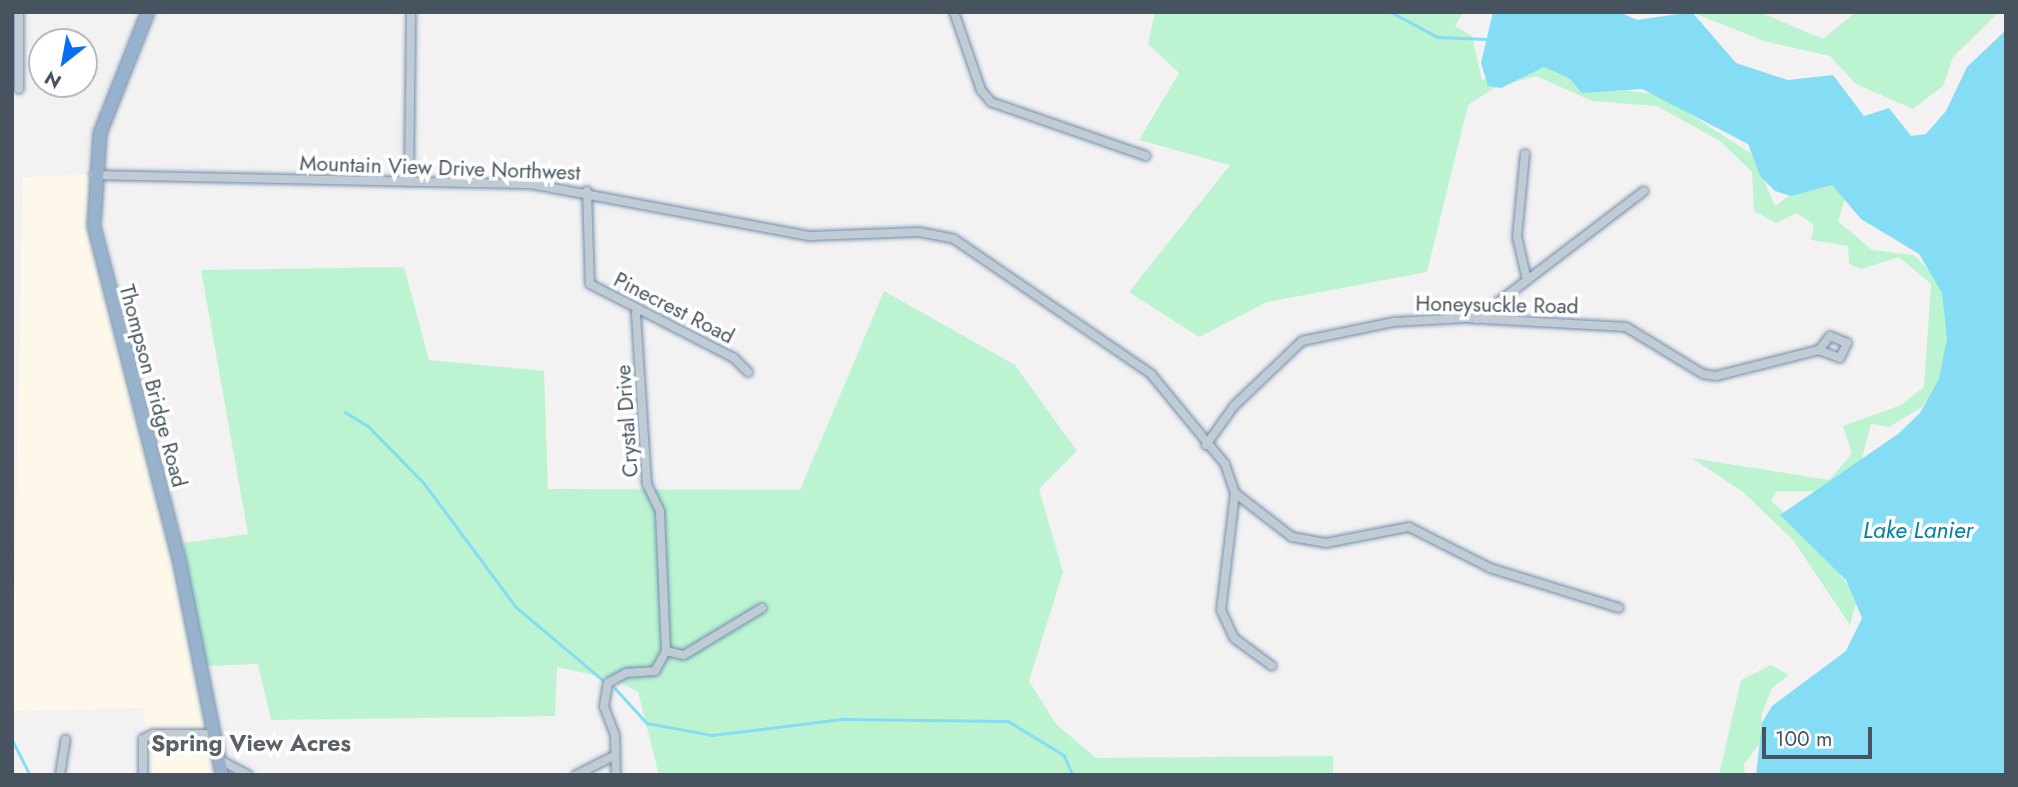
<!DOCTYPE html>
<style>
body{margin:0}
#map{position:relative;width:2018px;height:787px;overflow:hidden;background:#f3f1f1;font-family:Jost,sans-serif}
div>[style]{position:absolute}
.commercial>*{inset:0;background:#fef8ea}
.green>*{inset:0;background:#bcf4d2}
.water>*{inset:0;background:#85ddf5}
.stream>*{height:2.5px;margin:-1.25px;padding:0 1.25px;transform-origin:1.25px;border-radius:1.25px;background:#85ddf5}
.roads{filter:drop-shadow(0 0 2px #6f8eb0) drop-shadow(0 0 2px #6f8eb0)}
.minor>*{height:8px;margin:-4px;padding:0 4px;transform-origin:4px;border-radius:4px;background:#c0cbd4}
.trunk>*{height:12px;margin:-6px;padding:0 6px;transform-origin:6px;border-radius:6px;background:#99b2cb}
span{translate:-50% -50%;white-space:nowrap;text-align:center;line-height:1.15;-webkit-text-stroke:7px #fff;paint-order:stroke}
.street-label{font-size:21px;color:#475460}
.water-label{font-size:23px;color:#0380a1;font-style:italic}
.neighbourhood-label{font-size:23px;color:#5c6167;font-weight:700}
.frame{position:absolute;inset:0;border:14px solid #475460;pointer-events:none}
.north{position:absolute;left:28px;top:28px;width:70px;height:70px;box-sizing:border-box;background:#fff;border:2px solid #b5bbbf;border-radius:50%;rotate:211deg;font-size:19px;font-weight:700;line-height:28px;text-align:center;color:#475460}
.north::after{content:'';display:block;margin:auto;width:24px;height:32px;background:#076ff6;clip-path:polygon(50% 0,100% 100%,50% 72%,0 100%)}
.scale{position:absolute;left:1762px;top:727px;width:110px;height:32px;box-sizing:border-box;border:4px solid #475460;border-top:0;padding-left:9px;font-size:21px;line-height:24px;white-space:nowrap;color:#475460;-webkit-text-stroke:5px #fff;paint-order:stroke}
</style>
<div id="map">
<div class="commercial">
<div style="clip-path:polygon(96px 174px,121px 323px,183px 543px,224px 775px,151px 775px,143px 708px,12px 711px,23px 177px)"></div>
</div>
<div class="green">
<div style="clip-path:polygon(1155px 12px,1463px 12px,1455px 26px,1472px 36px,1482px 80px,1518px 65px,1565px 66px,1580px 84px,1661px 95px,1753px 155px,1775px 206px,1818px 175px,1848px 189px,1838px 221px,1872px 250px,1914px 255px,1952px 294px,1943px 377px,1922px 407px,1889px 427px,1871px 424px,1857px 477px,1828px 491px,1776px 491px,1771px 501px,1818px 541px,1857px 599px,1850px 625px,1793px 540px,1743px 492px,1692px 458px,1829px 480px,1852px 454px,1843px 426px,1901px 405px,1924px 387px,1931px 284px,1899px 257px,1861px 269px,1849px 264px,1848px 246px,1811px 240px,1814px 225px,1797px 213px,1776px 223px,1754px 211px,1752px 172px,1720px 141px,1657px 106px,1592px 101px,1536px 76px,1494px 88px,1468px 105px,1427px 272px,1267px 302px,1199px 337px,1129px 292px,1230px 165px,1139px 140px,1179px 73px,1148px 44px)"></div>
<div style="clip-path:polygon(1691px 12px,1759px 12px,1823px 39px,1856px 12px,1999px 12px,1953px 57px,1943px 86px,1913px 109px,1856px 84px,1830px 56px,1764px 41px)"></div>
<div style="clip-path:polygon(404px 267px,429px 360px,544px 371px,548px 489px,800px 490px,884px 291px,1015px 365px,1077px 451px,1039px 489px,1063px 572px,1029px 681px,1056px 724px,1096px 758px,1333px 756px,1333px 775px,659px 775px,638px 692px,616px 680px,557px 667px,555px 716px,271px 720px,258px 664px,205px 666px,183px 543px,248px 534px,201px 270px)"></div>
<div style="clip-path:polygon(1771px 665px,1789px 675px,1772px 688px,1761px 716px,1764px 738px,1744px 764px,1745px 775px,1719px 775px,1741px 680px)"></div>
</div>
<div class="water">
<div style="clip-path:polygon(1493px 12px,1619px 12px,1637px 20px,1692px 12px,1736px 63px,1788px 80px,1833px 75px,1864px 116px,1889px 108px,1911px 136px,1926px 134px,1946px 111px,1967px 67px,2006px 30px,2006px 775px,1756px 775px,1762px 723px,1772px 706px,1846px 651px,1862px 618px,1846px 580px,1780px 515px,1898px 434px,1920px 413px,1939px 379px,1947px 338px,1942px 293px,1919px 254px,1861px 219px,1832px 185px,1791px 196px,1775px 191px,1760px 176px,1748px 144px,1642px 89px,1582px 93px,1569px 78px,1544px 67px,1501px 88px,1488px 86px,1481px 63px)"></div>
</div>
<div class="stream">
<div style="left:1391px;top:12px;width:53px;rotate:28deg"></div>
<div style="left:1438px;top:37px;width:49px;rotate:2.3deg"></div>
<div style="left:345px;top:412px;width:26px;rotate:31deg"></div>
<div style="left:367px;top:425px;width:81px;rotate:45.5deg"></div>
<div style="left:424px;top:483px;width:154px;rotate:53.4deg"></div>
<div style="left:516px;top:607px;width:114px;rotate:40deg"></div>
<div style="left:615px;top:688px;width:47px;rotate:47.6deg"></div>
<div style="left:647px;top:723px;width:66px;rotate:10.5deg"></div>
<div style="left:712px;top:735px;width:132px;rotate:-7deg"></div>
<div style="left:843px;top:719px;width:165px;rotate:0.7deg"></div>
<div style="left:1008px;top:721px;width:66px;rotate:31.3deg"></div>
<div style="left:1064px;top:755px;width:22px;rotate:66deg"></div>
<div style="left:12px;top:739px;width:40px;rotate:63.4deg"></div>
</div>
<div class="roads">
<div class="minor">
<div style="left:954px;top:12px;width:83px;rotate:70.9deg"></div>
<div style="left:981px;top:90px;width:16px;rotate:50deg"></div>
<div style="left:991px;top:102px;width:164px;rotate:19.2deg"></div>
<div style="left:19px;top:89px;width:77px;rotate:-90deg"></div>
<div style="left:1525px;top:154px;width:83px;rotate:95.5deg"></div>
<div style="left:1517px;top:237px;width:44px;rotate:76.9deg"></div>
<div style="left:94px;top:175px;width:437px;rotate:1.2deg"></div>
<div style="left:531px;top:184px;width:284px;rotate:10.6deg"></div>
<div style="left:810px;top:236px;width:109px;rotate:-2.1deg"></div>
<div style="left:919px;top:232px;width:36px;rotate:11deg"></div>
<div style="left:954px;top:239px;width:239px;rotate:34.4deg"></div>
<div style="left:1151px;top:374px;width:117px;rotate:50.6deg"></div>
<div style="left:1225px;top:464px;width:31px;rotate:71deg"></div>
<div style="left:1235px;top:493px;width:118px;rotate:96.8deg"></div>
<div style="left:1221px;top:610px;width:31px;rotate:65deg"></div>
<div style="left:1234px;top:638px;width:47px;rotate:36.4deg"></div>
<div style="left:409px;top:182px;width:170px;rotate:-89.3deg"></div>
<div style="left:587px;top:191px;width:93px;rotate:88.2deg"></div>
<div style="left:590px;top:284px;width:162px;rotate:27.2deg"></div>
<div style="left:734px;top:358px;width:20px;rotate:45deg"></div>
<div style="left:1476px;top:319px;width:211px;rotate:-37.3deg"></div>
<div style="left:1206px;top:445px;width:48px;rotate:-54.3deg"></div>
<div style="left:1234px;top:406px;width:94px;rotate:-43.7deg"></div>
<div style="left:1302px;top:341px;width:94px;rotate:-11.7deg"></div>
<div style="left:1394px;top:322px;width:72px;rotate:-3.2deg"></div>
<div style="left:1466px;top:318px;width:160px;rotate:3.2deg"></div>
<div style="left:1626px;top:327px;width:90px;rotate:31.4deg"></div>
<div style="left:1703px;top:374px;width:13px;rotate:9deg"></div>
<div style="left:1716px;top:376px;width:106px;rotate:-14.2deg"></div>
<div style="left:1819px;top:350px;width:22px;rotate:21deg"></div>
<div style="left:1840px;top:358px;width:17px;rotate:-65deg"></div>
<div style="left:1847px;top:343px;width:18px;rotate:-158deg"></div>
<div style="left:1830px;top:336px;width:18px;rotate:128deg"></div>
<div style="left:1235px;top:493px;width:72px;rotate:37.7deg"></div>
<div style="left:1292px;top:537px;width:35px;rotate:10deg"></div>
<div style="left:1326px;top:543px;width:85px;rotate:-10.9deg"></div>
<div style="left:1409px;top:527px;width:91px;rotate:26.8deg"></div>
<div style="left:1490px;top:568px;width:135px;rotate:17.2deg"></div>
<div style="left:666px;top:651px;width:18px;rotate:13deg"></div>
<div style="left:684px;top:655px;width:91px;rotate:-31.1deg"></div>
<div style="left:220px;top:760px;width:32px;rotate:28deg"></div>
<div style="left:60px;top:775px;width:36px;rotate:-81deg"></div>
<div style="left:143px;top:775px;width:36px;rotate:-90deg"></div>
<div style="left:143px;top:739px;width:11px;rotate:-27deg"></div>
<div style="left:153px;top:734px;width:61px"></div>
<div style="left:576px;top:775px;width:42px;rotate:-26.6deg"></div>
<div style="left:616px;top:775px;width:40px;rotate:-91.4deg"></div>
<div style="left:615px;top:735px;width:30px;rotate:-111deg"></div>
<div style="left:604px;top:707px;width:24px;rotate:-81deg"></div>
<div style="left:608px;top:683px;width:21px;rotate:-29deg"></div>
<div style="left:626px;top:673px;width:29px;rotate:-4deg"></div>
<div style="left:655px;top:671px;width:23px;rotate:-61deg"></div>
<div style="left:666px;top:651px;width:140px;rotate:-92.5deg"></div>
<div style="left:660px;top:511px;width:30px;rotate:-116deg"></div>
<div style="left:647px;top:484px;width:171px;rotate:-93.7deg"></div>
</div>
<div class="trunk">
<div style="left:148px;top:12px;width:130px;rotate:111.6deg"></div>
<div style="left:100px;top:133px;width:93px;rotate:93.7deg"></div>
<div style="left:94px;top:226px;width:349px;rotate:75.7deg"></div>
<div style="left:180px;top:564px;width:215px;rotate:78.7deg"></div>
</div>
</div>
<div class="street-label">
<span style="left:440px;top:168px;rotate:2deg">Mountain View Drive Northwest</span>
<span style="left:1497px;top:305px;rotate:1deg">Honeysuckle Road</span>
<span style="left:674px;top:308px;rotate:27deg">Pinecrest Road</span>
<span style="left:153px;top:386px;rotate:75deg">Thompson Bridge Road</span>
<span style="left:627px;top:421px;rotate:-94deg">Crystal Drive</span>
</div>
<div class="water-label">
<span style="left:1918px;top:530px">Lake Lanier</span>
</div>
<div class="neighbourhood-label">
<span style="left:251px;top:743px">Spring View Acres</span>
</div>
<div class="frame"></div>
<div class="north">N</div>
<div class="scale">100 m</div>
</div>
